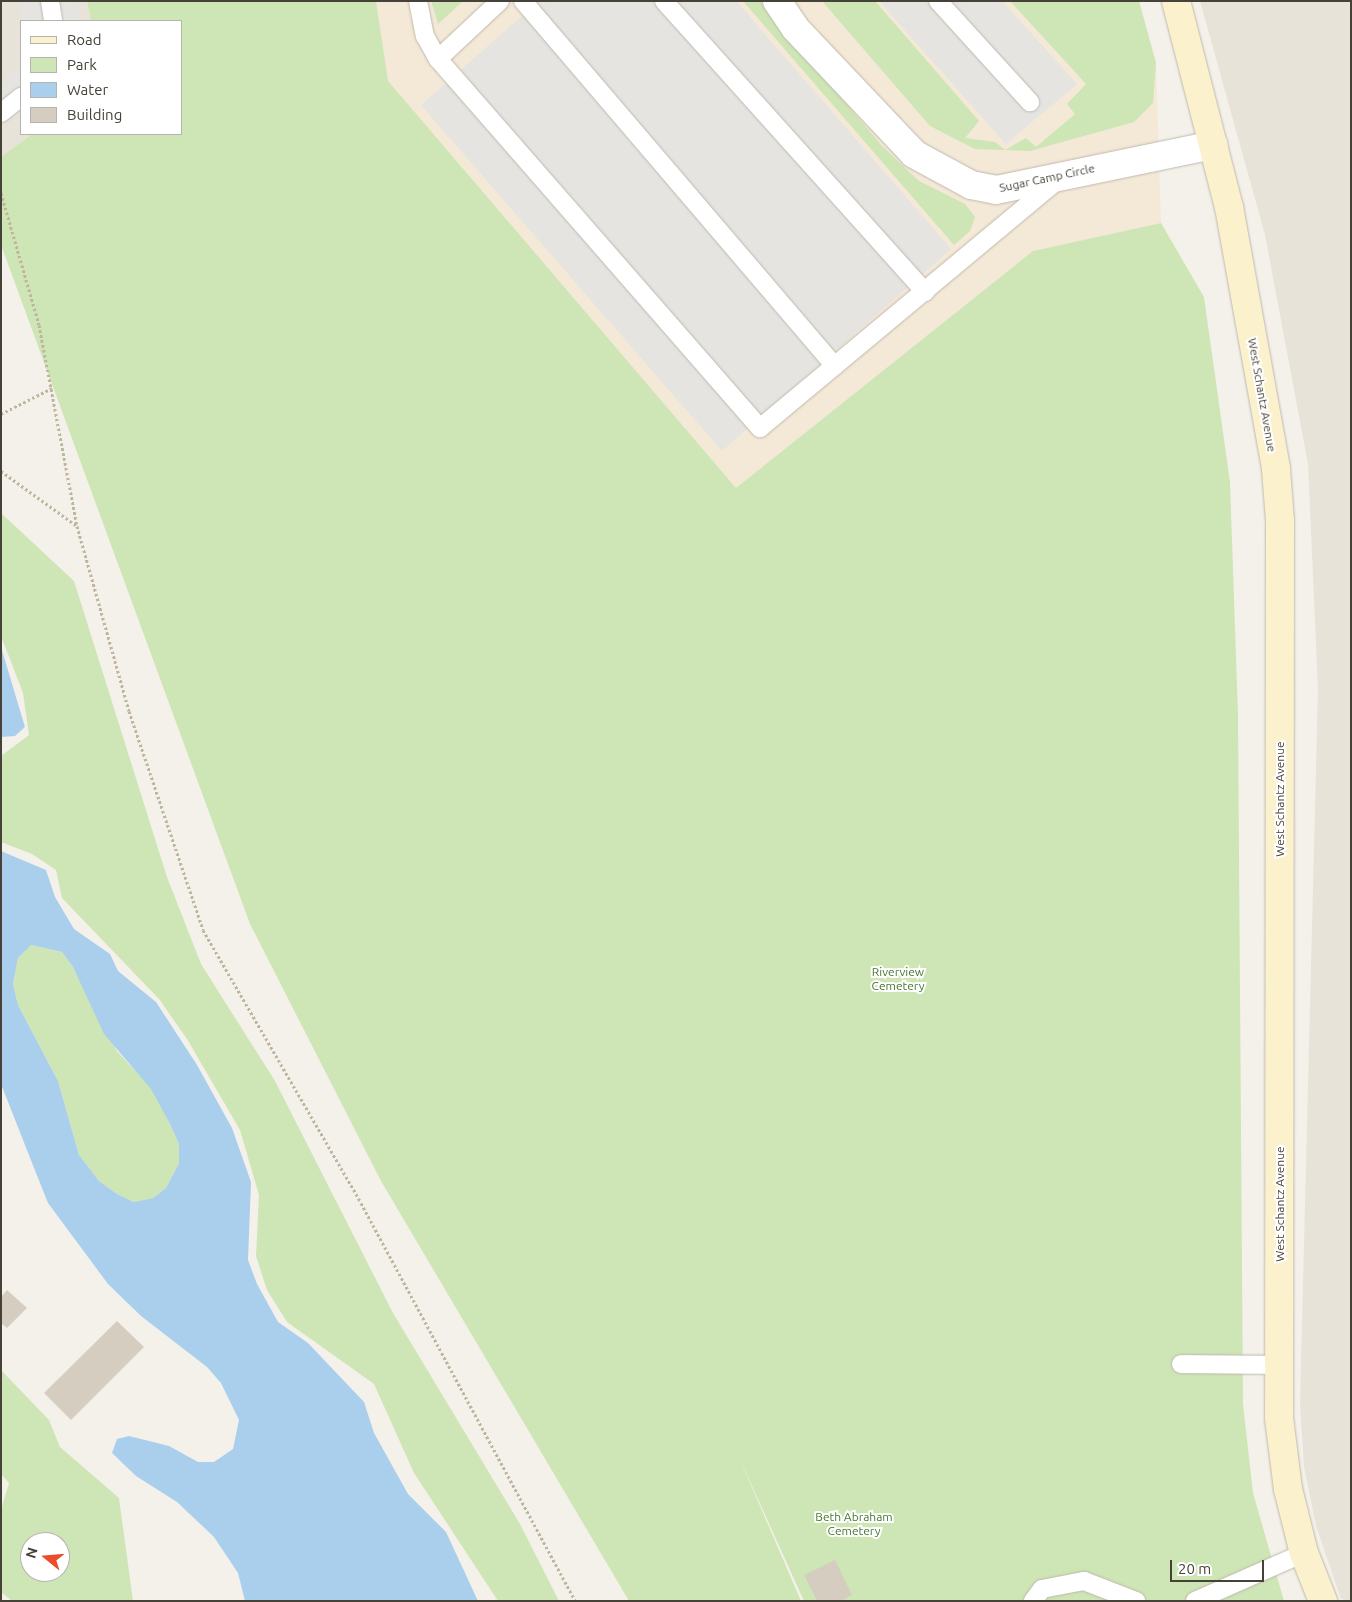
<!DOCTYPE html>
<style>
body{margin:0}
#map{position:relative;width:1352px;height:1602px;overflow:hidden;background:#f4f1ea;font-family:Ubuntu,sans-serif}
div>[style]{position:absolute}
.residential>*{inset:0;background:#e7e3d8}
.commercial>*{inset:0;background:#f4e8d7}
.green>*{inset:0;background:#cee5b5}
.parking>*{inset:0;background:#e5e4e1}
.water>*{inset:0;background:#aacfec}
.building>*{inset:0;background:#d5cdc0}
.path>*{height:3px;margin-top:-1.5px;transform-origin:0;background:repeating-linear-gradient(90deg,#bfb59f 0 2.5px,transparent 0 5px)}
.roads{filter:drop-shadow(0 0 1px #bfb9ad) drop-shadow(0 0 1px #bfb9ad)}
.lane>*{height:18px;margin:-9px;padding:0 9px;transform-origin:9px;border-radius:9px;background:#fff}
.street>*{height:28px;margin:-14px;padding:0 14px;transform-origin:14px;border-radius:14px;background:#fff}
.secondary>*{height:28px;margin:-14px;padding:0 14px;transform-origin:14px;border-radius:14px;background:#fbf1cc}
span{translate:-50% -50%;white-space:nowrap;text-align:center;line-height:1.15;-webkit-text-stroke:4px #fff;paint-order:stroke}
.street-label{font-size:12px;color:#474238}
.park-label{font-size:12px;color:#47752f}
.frame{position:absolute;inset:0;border:2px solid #474238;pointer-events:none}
.legend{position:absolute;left:20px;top:20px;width:162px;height:115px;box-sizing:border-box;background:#fff;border:1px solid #b5b3af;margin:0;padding:6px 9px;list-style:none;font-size:15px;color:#474238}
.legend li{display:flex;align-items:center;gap:10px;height:25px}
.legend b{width:25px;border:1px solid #b5b3af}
.north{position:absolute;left:20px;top:1532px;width:50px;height:50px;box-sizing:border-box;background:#fff;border:1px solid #b5b3af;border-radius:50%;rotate:287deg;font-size:14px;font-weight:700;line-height:20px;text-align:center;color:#474238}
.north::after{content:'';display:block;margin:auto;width:18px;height:22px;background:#ec4c29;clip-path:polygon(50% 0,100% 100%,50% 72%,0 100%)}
.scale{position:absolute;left:1170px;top:1560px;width:94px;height:22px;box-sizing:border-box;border:2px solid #474238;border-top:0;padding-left:6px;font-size:15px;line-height:18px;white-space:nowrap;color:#474238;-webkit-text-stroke:4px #fff;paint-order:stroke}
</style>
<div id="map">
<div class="residential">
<div style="clip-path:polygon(1px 1px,87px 1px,91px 21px,21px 21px,21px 134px,32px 134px,1px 157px)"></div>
<div style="clip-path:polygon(1200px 1px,1351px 1px,1351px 1601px,1341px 1599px,1316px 1526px,1304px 1467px,1300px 1403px,1318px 689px,1308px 464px,1265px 235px)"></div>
</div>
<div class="commercial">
<div style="clip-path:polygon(376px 1px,1139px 1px,1156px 63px,1161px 223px,1033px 251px,736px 488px,387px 81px)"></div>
</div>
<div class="green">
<div style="clip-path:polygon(87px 1px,376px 1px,388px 81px,736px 488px,1033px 251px,1161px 223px,1204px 297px,1230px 482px,1238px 715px,1243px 1404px,1253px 1493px,1284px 1601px,804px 1601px,738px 1455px,801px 1601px,629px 1601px,381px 1181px,250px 924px,1px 245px,1px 157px,32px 134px,181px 134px,181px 21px,91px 21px)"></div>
<div style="clip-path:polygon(431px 1px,463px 1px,438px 24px)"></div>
<div style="clip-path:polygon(743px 1px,765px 1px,771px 15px,882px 146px,919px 181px,965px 204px,975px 217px,970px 231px,954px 245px)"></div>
<div style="clip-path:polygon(822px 1px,875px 1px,979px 121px,965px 138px,995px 142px,1005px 150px,1026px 138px,1036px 147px,1075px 114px,1067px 104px,1086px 84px,1010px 1px,1139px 1px,1156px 63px,1153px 103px,1134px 122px,1030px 151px,975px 149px,930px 126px)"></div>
<div style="clip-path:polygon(1px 513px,74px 581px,167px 877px,201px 964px,275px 1081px,393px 1313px,520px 1524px,559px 1601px,498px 1601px,414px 1473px,374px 1384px,287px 1322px,267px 1290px,256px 1256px,259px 1195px,240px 1130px,187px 1039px,159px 999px,62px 898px,56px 870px,32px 854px,1px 842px,1px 756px,29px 735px,23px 693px,1px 636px)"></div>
<div style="clip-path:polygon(31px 945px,62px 952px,73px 967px,117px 1051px,152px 1089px,170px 1124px,179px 1144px,179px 1163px,166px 1188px,153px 1198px,134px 1202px,117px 1194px,99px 1181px,79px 1155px,58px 1081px,18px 1005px,13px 984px,18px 958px)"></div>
<div style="clip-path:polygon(evenodd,1px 1370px,49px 1420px,60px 1447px,119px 1498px,133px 1601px,12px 1601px,1px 1592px,1px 1510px,9px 1483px,1px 1474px,1px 1370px,30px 1542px,60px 1542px,60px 1572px,30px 1572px,30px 1542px)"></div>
</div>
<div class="parking">
<div style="clip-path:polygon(18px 1px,77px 1px,81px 21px,23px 21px)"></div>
<div style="clip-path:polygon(539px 1px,736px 1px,951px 249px,722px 451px,421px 105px)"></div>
<div style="clip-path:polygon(879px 1px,1002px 1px,1077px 84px,1006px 144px)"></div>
<div style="clip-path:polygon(21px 67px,21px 113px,1px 127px,1px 82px)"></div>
</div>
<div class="water">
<div style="clip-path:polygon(1px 647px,25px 727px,15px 736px,1px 737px)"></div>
<div style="clip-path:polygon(evenodd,1px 851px,46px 870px,55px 897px,74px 929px,110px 954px,118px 971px,156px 1002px,197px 1065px,232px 1128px,251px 1182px,248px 1260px,257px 1284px,278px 1322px,308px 1343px,364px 1402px,374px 1433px,408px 1494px,446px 1532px,478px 1601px,245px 1601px,238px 1573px,214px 1537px,177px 1502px,136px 1476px,112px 1453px,117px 1439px,129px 1436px,169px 1446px,198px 1462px,214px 1462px,233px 1449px,239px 1420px,221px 1383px,207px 1367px,141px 1316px,108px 1284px,48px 1203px,36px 1173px,1px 1084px,1px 851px,31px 945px,62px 952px,73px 967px,104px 1034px,151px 1089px,170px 1124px,179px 1144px,179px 1163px,166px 1188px,153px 1198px,134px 1202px,117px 1194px,99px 1181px,79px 1155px,58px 1081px,18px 1005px,13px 984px,18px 958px,31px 945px)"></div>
</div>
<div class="building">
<div style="clip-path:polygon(7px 1290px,27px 1308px,7px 1328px,1px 1323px,1px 1297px)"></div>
<div style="clip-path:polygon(117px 1321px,144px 1347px,71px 1420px,44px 1393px)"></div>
<div style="clip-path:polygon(835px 1560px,852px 1595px,841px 1601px,817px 1601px,804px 1575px)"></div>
</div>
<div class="path">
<div style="left:1px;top:193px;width:137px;rotate:73.9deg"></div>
<div style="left:39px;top:325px;width:205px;rotate:79.3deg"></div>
<div style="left:77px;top:526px;width:192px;rotate:74.3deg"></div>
<div style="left:129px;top:711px;width:231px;rotate:71.3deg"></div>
<div style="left:203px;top:930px;width:315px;rotate:59.9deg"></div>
<div style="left:361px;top:1203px;width:452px;rotate:61.7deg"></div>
<div style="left:1px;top:414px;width:57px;rotate:-27deg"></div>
<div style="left:1px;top:471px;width:94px;rotate:35.9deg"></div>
</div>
<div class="roads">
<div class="lane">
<div style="left:50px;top:1px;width:20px;rotate:81deg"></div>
<div style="left:418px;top:1px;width:36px;rotate:79deg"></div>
<div style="left:425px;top:36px;width:26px;rotate:61deg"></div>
<div style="left:438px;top:59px;width:490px;rotate:48.9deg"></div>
<div style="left:760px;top:428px;width:389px;rotate:-39.8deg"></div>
<div style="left:523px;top:1px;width:480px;rotate:49.5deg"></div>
<div style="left:664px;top:1px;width:391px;rotate:48.1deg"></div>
<div style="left:938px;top:1px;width:137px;rotate:47.7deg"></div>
<div style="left:438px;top:59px;width:85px;rotate:-43.1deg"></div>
<div style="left:1px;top:113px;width:26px;rotate:-39deg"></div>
<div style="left:1181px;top:1364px;width:98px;rotate:0.6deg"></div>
<div style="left:1033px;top:1601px;width:15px;rotate:-53deg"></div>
<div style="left:1042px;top:1589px;width:43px;rotate:-10.8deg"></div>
<div style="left:1084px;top:1581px;width:56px;rotate:21deg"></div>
<div style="left:1195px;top:1601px;width:119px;rotate:-23.8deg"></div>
</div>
<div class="street">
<div style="left:777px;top:1px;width:32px;rotate:56deg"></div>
<div style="left:795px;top:28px;width:173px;rotate:46.6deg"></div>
<div style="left:914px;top:154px;width:65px;rotate:28.5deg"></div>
<div style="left:971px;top:185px;width:25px;rotate:11deg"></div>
<div style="left:996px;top:190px;width:222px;rotate:-11.7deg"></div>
</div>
<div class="secondary">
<div style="left:1176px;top:1px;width:213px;rotate:75.6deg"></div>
<div style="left:1229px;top:207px;width:266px;rotate:79.8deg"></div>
<div style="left:1276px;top:469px;width:52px;rotate:85.6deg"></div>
<div style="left:1280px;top:521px;width:897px;rotate:90.06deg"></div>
<div style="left:1279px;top:1418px;width:72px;rotate:82.8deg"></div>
<div style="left:1288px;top:1489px;width:66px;rotate:76deg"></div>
<div style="left:1304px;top:1553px;width:52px;rotate:68.4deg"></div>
</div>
</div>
<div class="street-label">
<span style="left:1047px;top:178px;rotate:-12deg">Sugar Camp Circle</span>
<span style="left:1262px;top:395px;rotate:80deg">West Schantz Avenue</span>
<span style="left:1280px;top:799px;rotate:-90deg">West Schantz Avenue</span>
<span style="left:1280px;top:1204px;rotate:-90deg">West Schantz Avenue</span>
</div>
<div class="park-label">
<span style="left:898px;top:979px">Riverview<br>Cemetery</span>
<span style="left:854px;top:1524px">Beth Abraham<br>Cemetery</span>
</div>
<div class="frame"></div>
<ul class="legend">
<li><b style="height:6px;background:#fbf1cc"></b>Road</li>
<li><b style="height:14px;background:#cee5b5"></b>Park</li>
<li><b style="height:14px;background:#aacfec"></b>Water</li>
<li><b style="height:14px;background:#d5cdc0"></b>Building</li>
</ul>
<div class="north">N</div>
<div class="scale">20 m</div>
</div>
